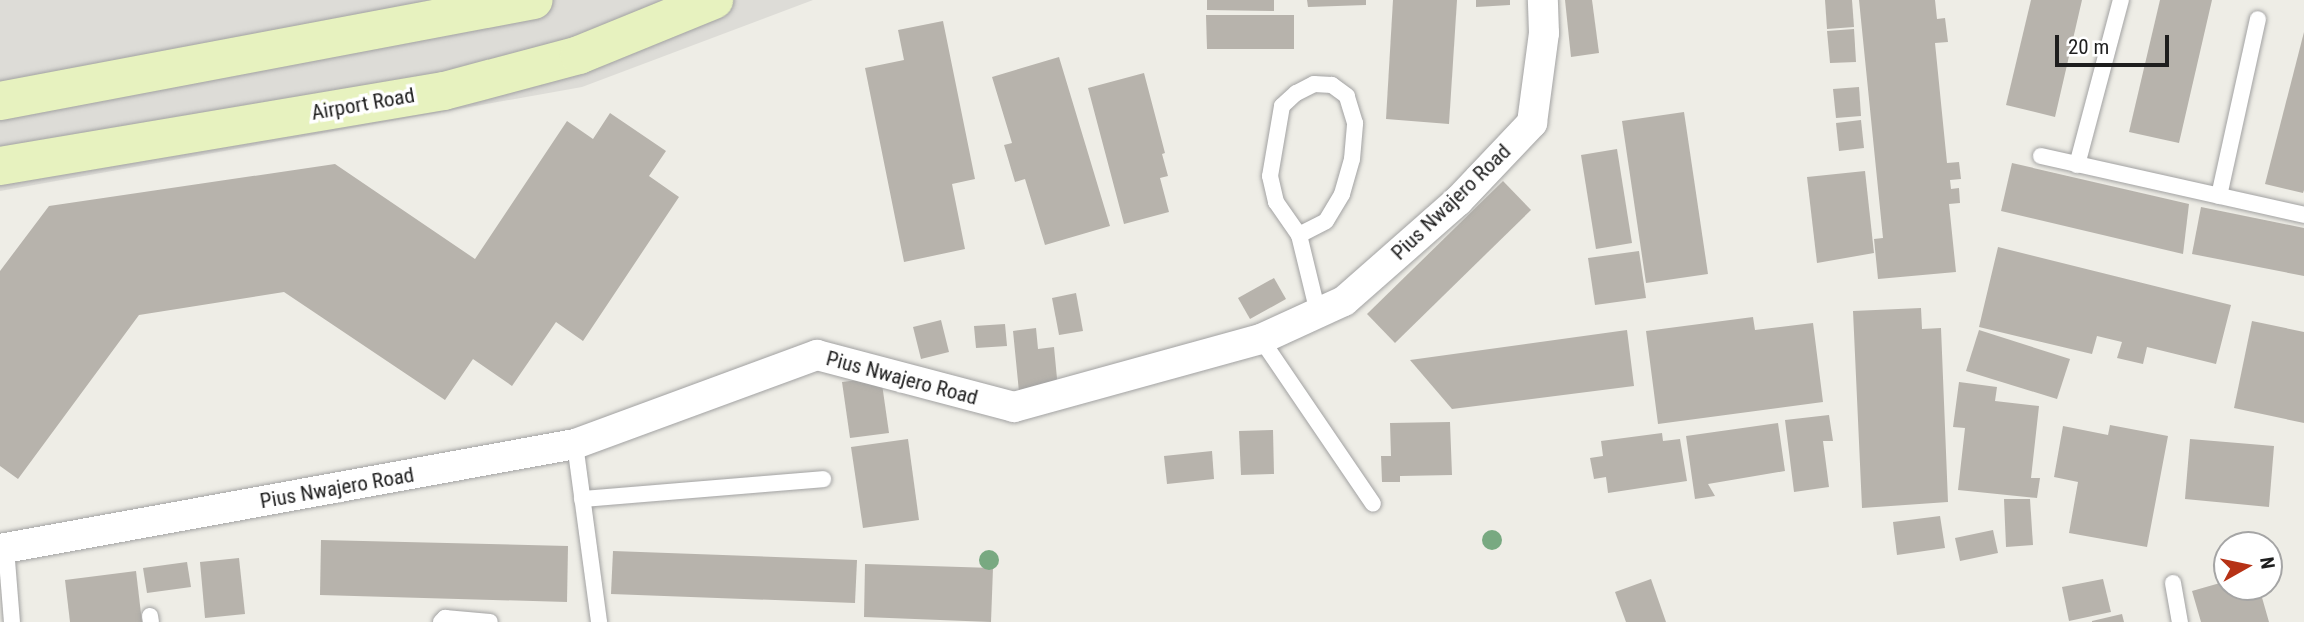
<!DOCTYPE html>
<style>
body{margin:0}
#map{position:relative;width:2304px;height:622px;overflow:hidden;background:#eeede6;font-family:"Roboto Condensed",sans-serif}
div>[style]{position:absolute}
.airport>*{inset:0;background:#dddcd7}
.building>*{inset:0;background:#b7b3ac}
.roads{filter:drop-shadow(0 0 2px #a2a2a2) drop-shadow(0 0 2px #a2a2a2)}
.lane>*{height:16px;margin:-8px;padding:0 8px;transform-origin:8px;border-radius:8px;background:#fff}
.street>*{height:30px;margin:-15px;padding:0 15px;transform-origin:15px;border-radius:15px;background:#fff}
.secondary>*{height:38px;margin:-19px;padding:0 19px;transform-origin:19px;border-radius:19px;background:#e7f2bf}
.trees>*{width:20px;height:20px;margin:-10px;border-radius:50%;background:#78a981}
span{translate:-50% -50%;white-space:nowrap;text-align:center;line-height:1.15;-webkit-text-stroke:7px #fff;paint-order:stroke}
.street-label{font-size:21px;color:#1e1e1e}
.north{position:absolute;left:2213px;top:531px;width:70px;height:70px;box-sizing:border-box;background:#fff;border:2px solid #a5a5a5;border-radius:50%;rotate:81deg;font-size:19px;font-weight:700;line-height:28px;text-align:center;color:#1e1e1e}
.north::after{content:'';display:block;margin:auto;width:24px;height:32px;background:#b63216;clip-path:polygon(50% 0,100% 100%,50% 72%,0 100%)}
.scale{position:absolute;left:2055px;top:35px;width:114px;height:32px;box-sizing:border-box;border:4px solid #1e1e1e;border-top:0;padding-left:9px;font-size:21px;line-height:24px;white-space:nowrap;color:#1e1e1e;-webkit-text-stroke:5px #fff;paint-order:stroke}
</style>
<div id="map">
<div class="airport">
<div style="clip-path:polygon(0 0,813px 0,582px 87px,0 191px)"></div>
</div>
<div class="building">
<div style="clip-path:polygon(1207px 0,1274px 0,1274px 11px,1207px 10px)"></div>
<div style="clip-path:polygon(1307px 0,1366px 0,1366px 5px,1308px 7px)"></div>
<div style="clip-path:polygon(1393px 0,1457px 0,1449px 124px,1386px 119px)"></div>
<div style="clip-path:polygon(1476px 0,1510px 0,1510px 5px,1476px 7px)"></div>
<div style="clip-path:polygon(1565px 0,1592px 0,1599px 53px,1571px 57px)"></div>
<div style="clip-path:polygon(1825px 0,1852px 0,1854px 27px,1827px 29px)"></div>
<div style="clip-path:polygon(1859px 0,1935px 0,1937px 19px,1945px 18px,1948px 42px,1935px 43px,1947px 163px,1959px 162px,1961px 179px,1950px 180px,1951px 189px,1959px 188px,1960px 203px,1949px 204px,1956px 272px,1878px 279px,1874px 239px,1883px 238px)"></div>
<div style="clip-path:polygon(2031px 0,2082px 0,2055px 117px,2006px 105px)"></div>
<div style="clip-path:polygon(2160px 0,2212px 0,2179px 143px,2129px 132px)"></div>
<div style="clip-path:polygon(1206px 15px,1294px 15px,1294px 49px,1207px 49px)"></div>
<div style="clip-path:polygon(943px 21px,975px 179px,952px 184px,965px 249px,904px 262px,865px 68px,904px 60px,898px 30px)"></div>
<div style="clip-path:polygon(1854px 29px,1856px 62px,1830px 63px,1827px 31px)"></div>
<div style="clip-path:polygon(2304px 32px,2304px 190px,2303px 193px,2265px 184px)"></div>
<div style="clip-path:polygon(1059px 57px,1110px 226px,1045px 245px,1025px 179px,1015px 182px,1004px 145px,1012px 143px,992px 77px)"></div>
<div style="clip-path:polygon(1144px 73px,1165px 153px,1162px 154px,1168px 176px,1160px 178px,1169px 212px,1124px 224px,1088px 88px)"></div>
<div style="clip-path:polygon(1859px 87px,1861px 116px,1836px 118px,1833px 89px)"></div>
<div style="clip-path:polygon(1684px 112px,1708px 274px,1646px 283px,1622px 121px)"></div>
<div style="clip-path:polygon(610px 113px,666px 151px,649px 176px,679px 197px,583px 341px,556px 322px,512px 386px,473px 359px,445px 400px,284px 292px,139px 315px,18px 479px,0 466px,0 271px,49px 206px,335px 164px,475px 259px,567px 121px,593px 139px)"></div>
<div style="clip-path:polygon(1861px 120px,1864px 148px,1839px 151px,1836px 123px)"></div>
<div style="clip-path:polygon(1617px 149px,1632px 243px,1596px 249px,1581px 155px)"></div>
<div style="clip-path:polygon(2012px 163px,2189px 204px,2183px 254px,2001px 211px)"></div>
<div style="clip-path:polygon(1865px 171px,1874px 253px,1817px 263px,1807px 177px)"></div>
<div style="clip-path:polygon(1503px 181px,1531px 210px,1395px 343px,1367px 314px)"></div>
<div style="clip-path:polygon(2201px 207px,2304px 228px,2304px 276px,2192px 254px)"></div>
<div style="clip-path:polygon(1998px 247px,2231px 305px,2216px 364px,2147px 347px,2143px 364px,2117px 358px,2122px 342px,2097px 336px,2092px 354px,1979px 327px)"></div>
<div style="clip-path:polygon(1639px 251px,1646px 298px,1595px 305px,1588px 258px)"></div>
<div style="clip-path:polygon(1274px 278px,1286px 299px,1250px 319px,1238px 298px)"></div>
<div style="clip-path:polygon(1076px 293px,1083px 331px,1059px 335px,1052px 298px)"></div>
<div style="clip-path:polygon(1921px 308px,1922px 329px,1941px 328px,1948px 502px,1862px 508px,1853px 311px)"></div>
<div style="clip-path:polygon(1753px 317px,1755px 330px,1813px 323px,1823px 402px,1658px 424px,1646px 331px)"></div>
<div style="clip-path:polygon(941px 320px,949px 352px,921px 359px,913px 327px)"></div>
<div style="clip-path:polygon(2252px 321px,2304px 332px,2304px 423px,2234px 408px)"></div>
<div style="clip-path:polygon(1005px 324px,1007px 346px,976px 348px,974px 326px)"></div>
<div style="clip-path:polygon(1036px 328px,1038px 349px,1054px 347px,1058px 389px,1019px 392px,1013px 331px)"></div>
<div style="clip-path:polygon(1627px 330px,1634px 386px,1452px 409px,1410px 360px)"></div>
<div style="clip-path:polygon(1979px 330px,2070px 359px,2057px 399px,1966px 371px)"></div>
<div style="clip-path:polygon(881px 377px,889px 433px,850px 438px,842px 382px)"></div>
<div style="clip-path:polygon(1959px 382px,1997px 387px,1995px 401px,2039px 406px,2031px 478px,2040px 478px,2037px 498px,1958px 490px,1965px 428px,1953px 427px)"></div>
<div style="clip-path:polygon(1829px 415px,1833px 441px,1823px 441px,1829px 487px,1794px 492px,1785px 420px)"></div>
<div style="clip-path:polygon(1450px 422px,1452px 475px,1400px 476px,1400px 482px,1382px 482px,1381px 456px,1391px 456px,1390px 423px)"></div>
<div style="clip-path:polygon(1778px 423px,1785px 471px,1708px 484px,1715px 496px,1695px 499px,1686px 436px)"></div>
<div style="clip-path:polygon(2110px 425px,2168px 436px,2147px 547px,2069px 533px,2078px 482px,2054px 477px,2063px 426px,2108px 435px)"></div>
<div style="clip-path:polygon(1273px 430px,1274px 474px,1241px 475px,1239px 431px)"></div>
<div style="clip-path:polygon(1662px 433px,1663px 441px,1680px 439px,1687px 481px,1608px 493px,1606px 477px,1594px 479px,1590px 458px,1603px 456px,1601px 441px)"></div>
<div style="clip-path:polygon(908px 439px,919px 520px,863px 528px,851px 447px)"></div>
<div style="clip-path:polygon(2190px 439px,2274px 446px,2269px 507px,2185px 499px)"></div>
<div style="clip-path:polygon(1212px 451px,1214px 479px,1167px 484px,1164px 456px)"></div>
<div style="clip-path:polygon(2004px 499px,2030px 499px,2033px 545px,2006px 547px)"></div>
<div style="clip-path:polygon(1940px 516px,1945px 548px,1897px 555px,1893px 522px)"></div>
<div style="clip-path:polygon(1993px 530px,1998px 553px,1960px 561px,1955px 538px)"></div>
<div style="clip-path:polygon(321px 540px,568px 546px,567px 602px,320px 595px)"></div>
<div style="clip-path:polygon(613px 551px,857px 560px,855px 603px,611px 594px)"></div>
<div style="clip-path:polygon(239px 558px,245px 614px,205px 618px,200px 562px)"></div>
<div style="clip-path:polygon(187px 562px,191px 587px,147px 593px,143px 568px)"></div>
<div style="clip-path:polygon(865px 564px,993px 568px,991px 622px,864px 617px)"></div>
<div style="clip-path:polygon(136px 571px,142px 622px,70px 622px,65px 580px)"></div>
<div style="clip-path:polygon(1651px 579px,1666px 622px,1626px 622px,1615px 592px)"></div>
<div style="clip-path:polygon(2103px 579px,2111px 612px,2069px 621px,2062px 587px)"></div>
<div style="clip-path:polygon(2227px 581px,2227px 587px,2259px 587px,2269px 622px,2201px 622px,2192px 591px)"></div>
<div style="clip-path:polygon(2122px 614px,2124px 622px,2092px 622px,2092px 621px)"></div>
</div>
<div class="roads">
<div class="lane">
<div style="left:2041px;top:156px;width:270px;rotate:12.6deg"></div>
<div style="left:2077px;top:165px;width:171px;rotate:-75.1deg"></div>
<div style="left:2219px;top:196px;width:181px;rotate:-77.6deg"></div>
<div style="left:1299px;top:235px;width:30px;rotate:-27deg"></div>
<div style="left:1326px;top:221px;width:31px;rotate:-59deg"></div>
<div style="left:1342px;top:194px;width:36px;rotate:-74deg"></div>
<div style="left:1352px;top:159px;width:36px;rotate:-85deg"></div>
<div style="left:1355px;top:123px;width:28px;rotate:-107deg"></div>
<div style="left:1347px;top:96px;width:19px;rotate:-144deg"></div>
<div style="left:1332px;top:85px;width:18px;rotate:-177deg"></div>
<div style="left:1314px;top:84px;width:20px;rotate:153deg"></div>
<div style="left:1296px;top:93px;width:19px;rotate:137deg"></div>
<div style="left:1282px;top:106px;width:71px;rotate:99.7deg"></div>
<div style="left:1270px;top:176px;width:27px;rotate:77deg"></div>
<div style="left:1276px;top:202px;width:40px;rotate:55.1deg"></div>
<div style="left:1299px;top:235px;width:80px;rotate:76.3deg"></div>
<div style="left:1261px;top:339px;width:199px;rotate:55.8deg"></div>
<div style="left:575px;top:444px;width:180px;rotate:82.3deg"></div>
<div style="left:582px;top:499px;width:242px;rotate:-4.7deg"></div>
<div style="left:6px;top:548px;width:74px;rotate:85.4deg"></div>
<div style="left:2173px;top:583px;width:40px;rotate:80deg"></div>
<div style="left:150px;top:616px;width:6px;rotate:81deg"></div>
<div style="left:441px;top:622px;width:6px;rotate:-45deg"></div>
<div style="left:445px;top:618px;width:45px;rotate:5.1deg"></div>
</div>
<div class="street">
<div style="left:0;top:549px;width:585px;rotate:-10.35deg"></div>
<div style="left:575px;top:444px;width:258px;rotate:-20.2deg"></div>
<div style="left:817px;top:355px;width:204px;rotate:14.8deg"></div>
<div style="left:1014px;top:407px;width:256px;rotate:-15.4deg"></div>
<div style="left:1261px;top:339px;width:91px;rotate:-24.6deg"></div>
<div style="left:1344px;top:301px;width:152px;rotate:-41.3deg"></div>
<div style="left:1458px;top:201px;width:108px;rotate:-46.5deg"></div>
<div style="left:1532px;top:123px;width:91px;rotate:-82.4deg"></div>
<div style="left:1544px;top:33px;width:33px;rotate:-92deg"></div>
</div>
<div class="secondary">
<div style="left:0;top:101px;width:543px;rotate:-10.71deg"></div>
<div style="left:0;top:166px;width:450px;rotate:-9.6deg"></div>
<div style="left:444px;top:91px;width:140px;rotate:-14.9deg"></div>
<div style="left:579px;top:55px;width:146px;rotate:-22.2deg"></div>
</div>
</div>
<div class="trees">
<div style="left:1492px;top:540px"></div>
<div style="left:989px;top:560px"></div>
</div>
<div class="street-label">
<span style="left:363px;top:104px;rotate:-10deg">Airport Road</span>
<span style="left:1451px;top:202px;rotate:-44deg">Pius Nwajero Road</span>
<span style="left:902px;top:378px;rotate:15deg">Pius Nwajero Road</span>
<span style="left:337px;top:488px;rotate:-10deg">Pius Nwajero Road</span>
</div>
<div class="north">N</div>
<div class="scale">20 m</div>
</div>
